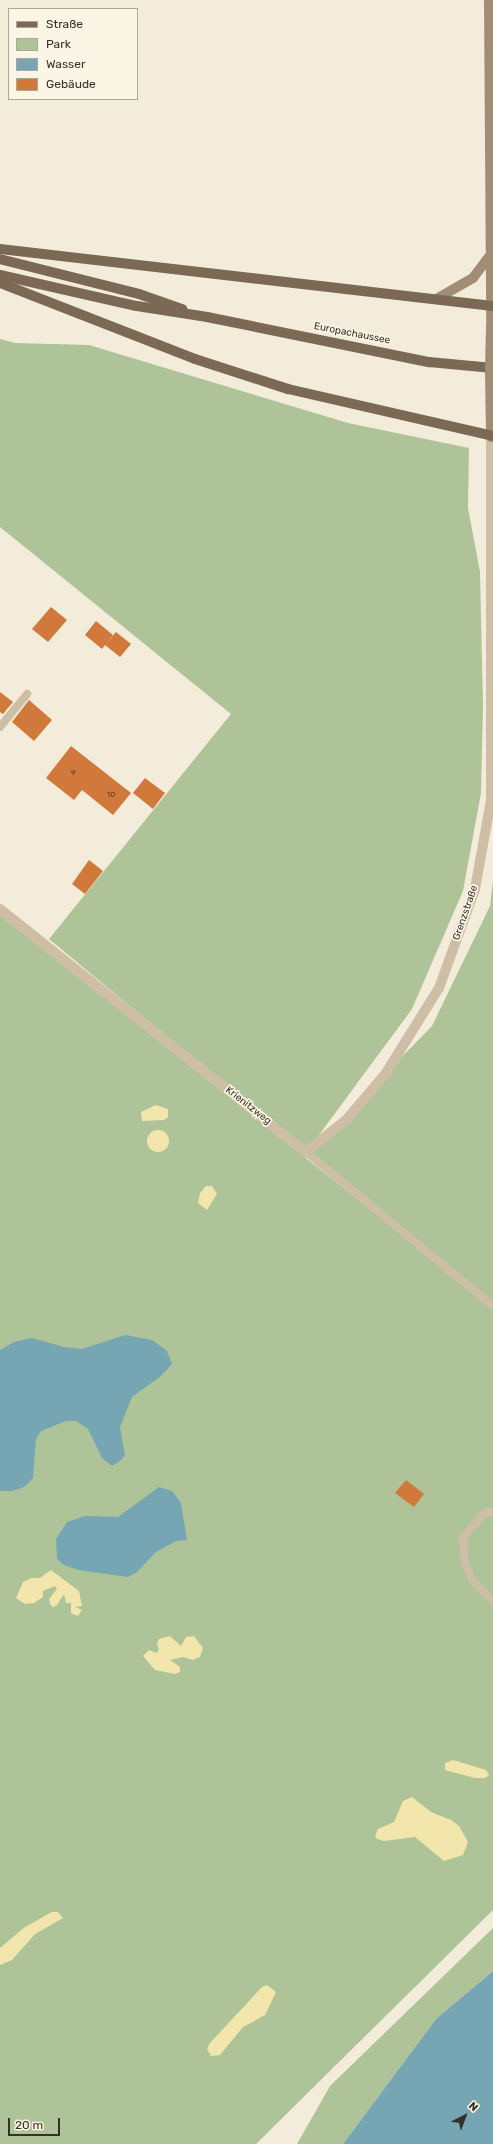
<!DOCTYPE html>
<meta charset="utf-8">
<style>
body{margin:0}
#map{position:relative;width:493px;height:2144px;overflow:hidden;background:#f4ecda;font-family:Rubik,sans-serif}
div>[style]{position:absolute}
.green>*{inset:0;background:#aec498}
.sand>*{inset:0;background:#f2e6ad}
.round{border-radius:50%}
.water>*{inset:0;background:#76a6b3}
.building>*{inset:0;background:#d0793b}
.lane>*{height:8px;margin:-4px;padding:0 4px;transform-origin:4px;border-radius:4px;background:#cdbea5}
.street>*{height:10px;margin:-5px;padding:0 5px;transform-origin:5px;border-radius:5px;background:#cdbea5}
.secondary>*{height:10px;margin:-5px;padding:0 5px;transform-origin:5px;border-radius:5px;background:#a18d76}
.primary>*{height:10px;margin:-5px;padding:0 5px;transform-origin:5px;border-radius:5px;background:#7b6956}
.secondary-bridge>*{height:10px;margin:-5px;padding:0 5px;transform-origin:5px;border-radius:5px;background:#a18d76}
span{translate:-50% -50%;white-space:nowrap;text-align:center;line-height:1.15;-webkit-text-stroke:3.5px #fbf5e6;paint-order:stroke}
.number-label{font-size:8px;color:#5e422c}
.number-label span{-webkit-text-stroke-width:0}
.street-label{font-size:10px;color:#382f27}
.legend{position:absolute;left:8px;top:8px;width:130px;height:92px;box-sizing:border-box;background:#fbf5e6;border:1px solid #ada69a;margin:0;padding:5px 7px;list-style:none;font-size:12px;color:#382f27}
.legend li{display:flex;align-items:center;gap:8px;height:20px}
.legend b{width:20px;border:1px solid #ada69a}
.north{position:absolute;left:445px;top:2096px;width:40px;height:40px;-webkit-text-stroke:3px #fbf5e6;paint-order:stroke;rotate:42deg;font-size:11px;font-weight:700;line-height:16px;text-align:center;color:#382f27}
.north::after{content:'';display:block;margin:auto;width:14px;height:18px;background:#382f27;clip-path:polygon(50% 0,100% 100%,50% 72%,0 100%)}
.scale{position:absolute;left:8px;top:2118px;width:52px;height:18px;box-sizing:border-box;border:2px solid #382f27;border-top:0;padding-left:5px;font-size:12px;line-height:14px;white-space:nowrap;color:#382f27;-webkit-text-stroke:3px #fbf5e6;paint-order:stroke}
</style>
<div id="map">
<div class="green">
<div style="clip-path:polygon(0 339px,15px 343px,89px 345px,348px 423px,469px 448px,468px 508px,480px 572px,483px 706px,481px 793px,463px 891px,412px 1009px,308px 1150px,347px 1119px,386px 1073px,432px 1026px,490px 906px,493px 881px,493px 1910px,256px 2144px,0 2144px,0 915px,482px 1298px,49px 939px,231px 714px,0 527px)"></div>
<div style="clip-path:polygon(493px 1928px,493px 1971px,436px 2019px,343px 2144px,297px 2144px,330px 2086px)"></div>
</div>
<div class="sand">
<div style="clip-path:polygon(156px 1105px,168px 1109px,168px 1117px,164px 1120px,142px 1121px,141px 1112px)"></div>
<div class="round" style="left:147px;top:1130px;width:22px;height:22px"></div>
<div style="clip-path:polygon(206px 1186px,212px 1186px,217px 1194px,207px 1210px,198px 1203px,200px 1193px)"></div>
<div style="clip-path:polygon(51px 1570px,79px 1591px,82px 1606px,75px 1607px,82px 1610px,78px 1616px,71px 1613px,71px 1603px,66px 1603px,64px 1594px,57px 1605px,53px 1607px,50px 1604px,49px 1599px,57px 1589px,55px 1586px,43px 1591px,43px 1597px,34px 1603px,25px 1604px,16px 1598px,23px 1582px,31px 1578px,40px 1578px)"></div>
<div style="clip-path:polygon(170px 1636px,181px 1646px,186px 1637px,194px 1636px,203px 1648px,200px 1657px,193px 1660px,183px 1657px,170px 1660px,180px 1667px,180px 1672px,175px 1674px,155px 1670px,143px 1656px,149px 1650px,156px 1653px,159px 1650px,157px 1644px,159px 1639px)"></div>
<div style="clip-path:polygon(453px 1760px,486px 1770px,489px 1775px,485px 1778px,475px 1778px,445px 1770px,445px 1763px)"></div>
<div style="clip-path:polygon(412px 1797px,431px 1812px,451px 1820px,459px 1826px,468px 1842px,463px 1855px,444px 1861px,415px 1837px,384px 1841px,377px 1839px,375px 1836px,378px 1829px,394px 1822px,403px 1801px)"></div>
<div style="clip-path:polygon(52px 1912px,58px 1912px,63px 1918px,35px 1934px,12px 1960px,0 1965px,0 1948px,25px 1927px)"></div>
<div style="clip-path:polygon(267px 1985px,276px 1992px,265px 2015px,243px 2027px,220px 2055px,211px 2056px,207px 2049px,210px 2043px,262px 1987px)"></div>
</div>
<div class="water">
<div style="clip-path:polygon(125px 1335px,152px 1340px,167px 1351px,172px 1364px,161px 1376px,132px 1397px,120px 1427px,125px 1455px,121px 1460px,112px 1466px,102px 1458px,88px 1429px,76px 1421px,66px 1421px,41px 1431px,36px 1439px,33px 1478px,24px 1487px,13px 1491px,0 1491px,0 1350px,14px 1342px,32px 1338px,64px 1347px,82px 1349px)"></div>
<div style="clip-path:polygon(159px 1487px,172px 1491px,181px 1503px,187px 1540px,176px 1541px,156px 1552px,137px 1572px,128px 1577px,78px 1570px,64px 1565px,57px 1559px,56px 1539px,67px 1522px,85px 1516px,118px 1517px)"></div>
<div style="clip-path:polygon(493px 1971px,493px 2144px,343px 2144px,436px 2019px)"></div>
</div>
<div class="building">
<div style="clip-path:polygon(51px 607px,67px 620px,48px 642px,32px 629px)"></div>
<div style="clip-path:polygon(96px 621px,113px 635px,106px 644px,116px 632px,131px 644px,120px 657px,105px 645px,102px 649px,85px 635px)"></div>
<div style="clip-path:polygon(0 692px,13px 702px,3px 714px,0 712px)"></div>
<div style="clip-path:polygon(29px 700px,52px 720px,34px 741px,12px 722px)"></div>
<div style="clip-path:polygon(71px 746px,131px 793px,113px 815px,82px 790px,74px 800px,46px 778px)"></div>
<div style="clip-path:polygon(145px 778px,165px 793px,153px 809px,133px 793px)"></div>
<div style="clip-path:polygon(89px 860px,103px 871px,85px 894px,72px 884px)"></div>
<div style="clip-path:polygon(406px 1480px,424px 1494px,414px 1507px,395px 1493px)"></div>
</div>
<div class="lane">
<div style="left:0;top:727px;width:43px;rotate:-50.7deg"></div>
<div style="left:306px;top:1152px;width:242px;rotate:39.5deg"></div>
<div style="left:493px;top:1512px;width:7px;rotate:180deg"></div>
<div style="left:486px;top:1512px;width:34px;rotate:133deg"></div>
<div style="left:463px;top:1537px;width:27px;rotate:86deg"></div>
<div style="left:465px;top:1564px;width:19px;rotate:65deg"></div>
<div style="left:473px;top:1581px;width:28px;rotate:45deg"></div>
</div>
<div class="street">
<div style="left:0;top:909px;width:391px;rotate:38.5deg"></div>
<div style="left:306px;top:1152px;width:53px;rotate:-38.8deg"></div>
<div style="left:347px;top:1119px;width:60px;rotate:-49.7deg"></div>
<div style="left:386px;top:1073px;width:100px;rotate:-58.1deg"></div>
<div style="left:439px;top:988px;width:105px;rotate:-70deg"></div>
<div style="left:475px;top:889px;width:90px;rotate:-79.8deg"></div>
<div style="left:491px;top:800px;width:363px;rotate:-90deg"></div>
</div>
<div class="secondary">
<div style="left:489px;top:0;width:326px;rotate:89.6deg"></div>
<div style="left:438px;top:298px;width:40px;rotate:-29.7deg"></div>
<div style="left:473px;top:278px;width:26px;rotate:-53deg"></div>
<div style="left:490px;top:371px;width:66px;rotate:89.1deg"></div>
</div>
<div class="primary">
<div style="left:0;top:249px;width:496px;rotate:6.6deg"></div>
<div style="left:0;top:259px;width:143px;rotate:14.1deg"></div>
<div style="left:139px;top:294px;width:46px;rotate:19.2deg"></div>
<div style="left:0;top:275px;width:140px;rotate:12.8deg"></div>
<div style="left:137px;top:306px;width:71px;rotate:8.9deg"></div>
<div style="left:207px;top:317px;width:227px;rotate:11.5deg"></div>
<div style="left:429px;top:362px;width:64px;rotate:5.4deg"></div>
<div style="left:0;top:283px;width:209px;rotate:21.3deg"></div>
<div style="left:195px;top:359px;width:98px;rotate:17.9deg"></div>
<div style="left:288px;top:389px;width:210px;rotate:12.9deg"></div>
</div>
<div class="secondary-bridge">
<div style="left:490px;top:371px;width:45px;rotate:-88.7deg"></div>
</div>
<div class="number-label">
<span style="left:73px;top:773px">9</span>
<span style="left:111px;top:795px">10</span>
</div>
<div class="street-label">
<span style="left:352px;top:334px;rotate:11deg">Europachaussee</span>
<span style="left:466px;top:913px;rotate:-71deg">Grenzstraße</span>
<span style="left:248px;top:1106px;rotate:38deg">Krienitzweg</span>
</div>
<ul class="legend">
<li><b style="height:5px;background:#7b6956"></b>Straße</li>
<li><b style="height:11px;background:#aec498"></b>Park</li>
<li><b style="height:11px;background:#76a6b3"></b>Wasser</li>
<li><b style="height:11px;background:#d0793b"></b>Gebäude</li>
</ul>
<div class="north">N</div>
<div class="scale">20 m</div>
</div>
